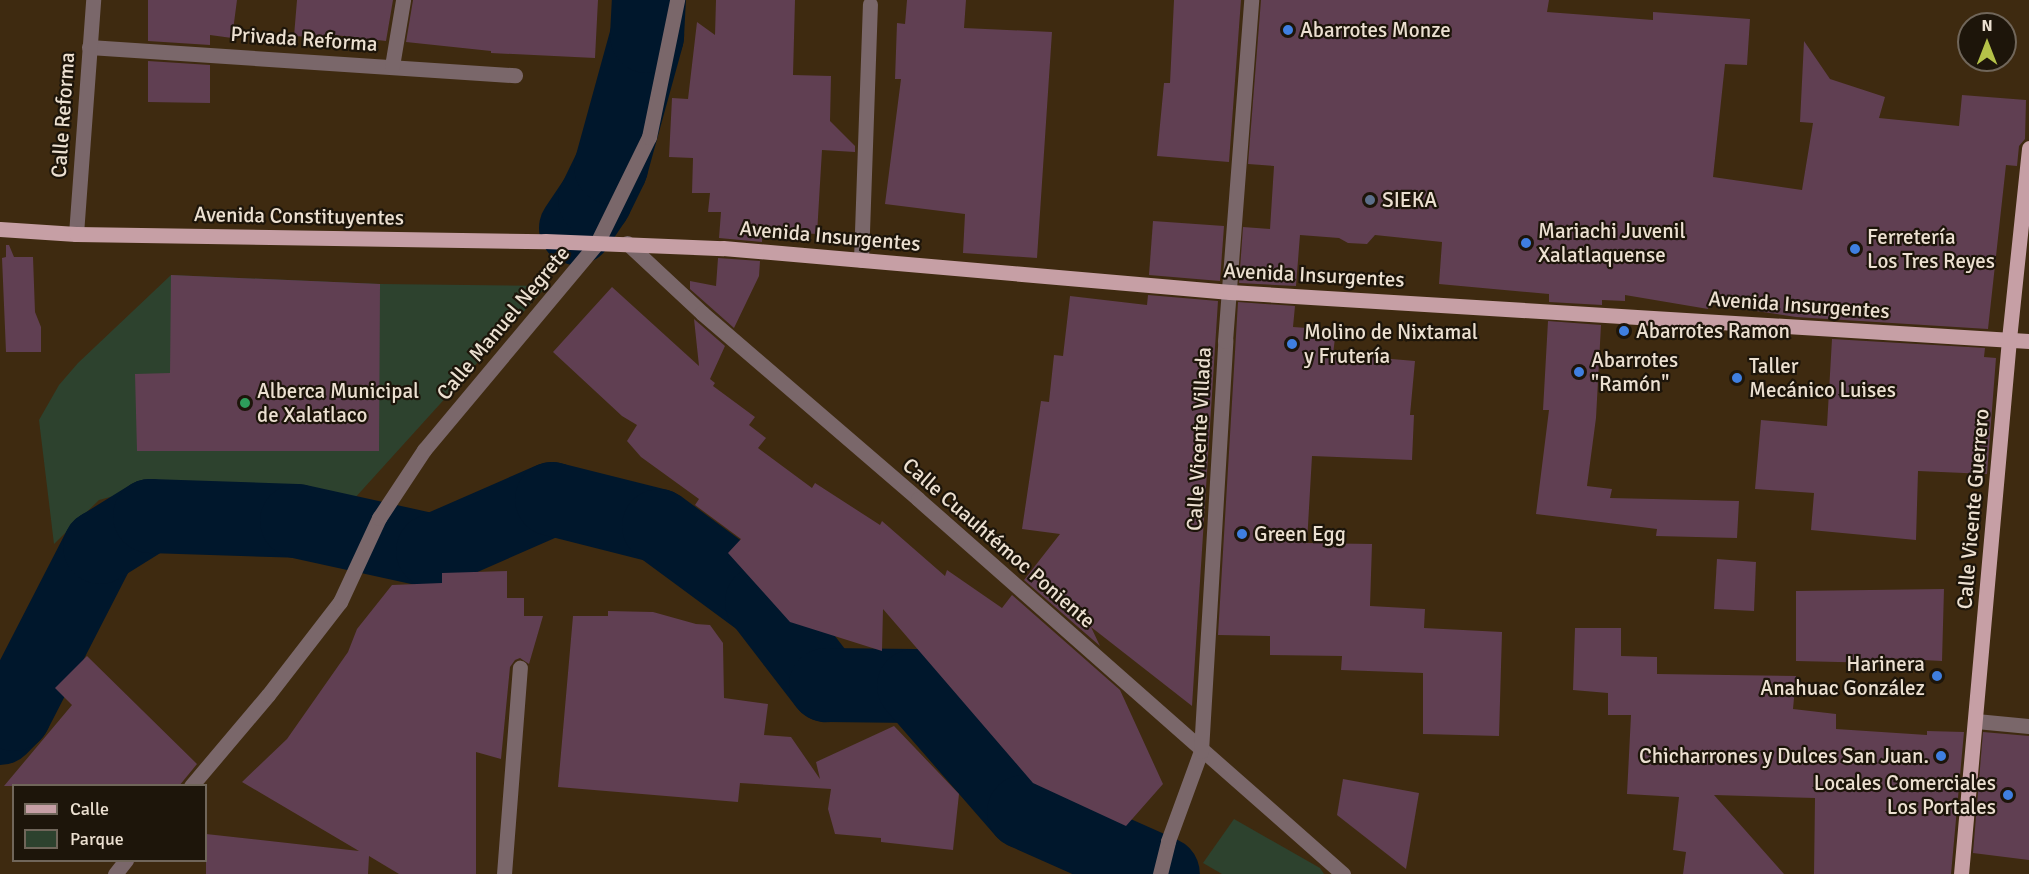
<!DOCTYPE html>
<meta charset="utf-8">
<style>
body{margin:0}
#map{position:relative;width:2029px;height:874px;overflow:hidden;background:#3e2a10;font-family:Signika,sans-serif}
div>[style]{position:absolute}
.green>*{inset:0;background:#2d422e}
.river>*{height:74px;margin:-37px;padding:0 37px;transform-origin:37px;border-radius:37px;background:#00172c}
.building>*{inset:0;background:#603f52}
.minor>*{height:15px;margin:-7.5px;padding:0 7.5px;transform-origin:7.5px;border-radius:7.5px;background:#7a676a}
.major>*{height:15px;margin:-7.5px;padding:0 7.5px;transform-origin:7.5px;border-radius:7.5px;background:#c69fa5}
.dots>*{width:16px;height:16px;translate:-50% -50%;box-sizing:border-box;border:3px solid #1d150a;border-radius:50%}
span{translate:-50% -50%;white-space:nowrap;text-align:center;line-height:1.15;-webkit-text-stroke:4.5px #1d150a;paint-order:stroke}
.poi-label{font-size:21px;color:#ece0d1}
.left{translate:0 -50%;text-align:left}
.right{translate:-100% -50%;text-align:right}
.street-label{font-size:21px;color:#ece0d1}
.legend{position:absolute;left:12px;top:784px;width:195px;height:78px;box-sizing:border-box;background:#1d150a;border:2px solid #70665a;margin:0;padding:8px 10px;list-style:none;font-size:18px;color:#ece0d1}
.legend li{display:flex;align-items:center;gap:12px;height:30px}
.legend b{width:30px;border:2px solid #70665a}
.north{position:absolute;left:1957px;top:12px;width:60px;height:60px;box-sizing:border-box;background:#1d150a;border:2px solid #70665a;border-radius:50%;rotate:0deg;font-size:16px;font-weight:700;line-height:24px;text-align:center;color:#ece0d1}
.north::after{content:'';display:block;margin:auto;width:21px;height:27px;background:#b5c249;clip-path:polygon(50% 0,100% 100%,50% 72%,0 100%)}
</style>
<div id="map">
<div class="green">
<div style="clip-path:polygon(171px 275px,380px 284px,547px 286px,344px 510px,174px 480px,99px 500px,54px 544px,39px 420px,59px 385px,78px 363px)"></div>
<div style="clip-path:polygon(1234px 819px,1320px 868px,1324px 874px,1222px 874px,1203px 863px)"></div>
</div>
<div class="river">
<div style="left:576px;top:228px;width:34px;rotate:-56deg"></div>
<div style="left:595px;top:200px;width:37px;rotate:-64deg"></div>
<div style="left:611px;top:167px;width:136px;rotate:-74.6deg"></div>
<div style="left:647px;top:36px;width:36px;rotate:-87deg"></div>
<div style="left:0;top:728px;width:20px;rotate:-45deg"></div>
<div style="left:14px;top:714px;width:188px;rotate:-62.8deg"></div>
<div style="left:100px;top:547px;width:59px;rotate:-31.8deg"></div>
<div style="left:150px;top:516px;width:147px;rotate:1.9deg"></div>
<div style="left:297px;top:521px;width:139px;rotate:12.4deg"></div>
<div style="left:433px;top:551px;width:130px;rotate:-23.6deg"></div>
<div style="left:552px;top:499px;width:110px;rotate:14.2deg"></div>
<div style="left:659px;top:526px;width:128px;rotate:36.4deg"></div>
<div style="left:762px;top:602px;width:105px;rotate:52.4deg"></div>
<div style="left:826px;top:685px;width:88px;rotate:0.7deg"></div>
<div style="left:914px;top:686px;width:167px;rotate:48.9deg"></div>
<div style="left:1024px;top:812px;width:152px;rotate:24deg"></div>
</div>
<div class="building">
<div style="clip-path:polygon(148px 0,237px 0,232px 38px,210px 35px,210px 45px,148px 41px)"></div>
<div style="clip-path:polygon(297px 0,393px 0,386px 41px,326px 34px,326px 38px,294px 36px)"></div>
<div style="clip-path:polygon(413px 0,598px 0,595px 58px,491px 53px,491px 51px,406px 42px)"></div>
<div style="clip-path:polygon(716px 0,795px 0,793px 75px,831px 76px,830px 121px,855px 146px,855px 152px,822px 150px,817px 234px,762px 231px,762px 242px,719px 238px,721px 212px,708px 212px,710px 193px,692px 193px,693px 158px,669px 157px,672px 98px,688px 99px,697px 22px,715px 35px)"></div>
<div style="clip-path:polygon(907px 0,966px 0,964px 28px,1052px 32px,1037px 258px,963px 253px,965px 214px,885px 204px,901px 79px,895px 79px,897px 23px,905px 24px)"></div>
<div style="clip-path:polygon(1174px 0,1241px 0,1229px 162px,1157px 156px,1164px 83px,1170px 83px)"></div>
<div style="clip-path:polygon(1261px 0,1549px 0,1547px 12px,1653px 20px,1653px 12px,1750px 19px,1747px 65px,1725px 64px,1713px 177px,1802px 190px,1813px 123px,1800px 122px,1804px 41px,1830px 79px,1885px 97px,1879px 118px,1959px 126px,1962px 95px,2026px 100px,2025px 139px,2019px 146px,2017px 166px,2006px 165px,1988px 329px,1796px 317px,1709px 304px,1708px 309px,1625px 295px,1625px 301px,1602px 300px,1602px 305px,1549px 302px,1549px 294px,1439px 284px,1442px 242px,1375px 235px,1367px 244px,1348px 243px,1339px 238px,1300px 235px,1296px 286px,1239px 283px,1243px 227px,1270px 229px,1274px 166px,1248px 164px)"></div>
<div style="clip-path:polygon(148px 61px,210px 65px,210px 103px,148px 102px)"></div>
<div style="clip-path:polygon(1153px 221px,1224px 226px,1220px 281px,1149px 275px)"></div>
<div style="clip-path:polygon(6px 245px,9px 245px,14px 257px,33px 257px,35px 312px,41px 327px,41px 352px,6px 352px,2px 258px,6px 257px)"></div>
<div style="clip-path:polygon(718px 258px,760px 261px,759px 276px,734px 328px,690px 289px,690px 281px,716px 286px)"></div>
<div style="clip-path:polygon(171px 275px,380px 284px,379px 451px,137px 451px,135px 374px,170px 373px)"></div>
<div style="clip-path:polygon(612px 287px,699px 366px,694px 319px,725px 346px,710px 379px,715px 383px,713px 386px,755px 417px,749px 425px,766px 438px,758px 448px,812px 488px,815px 483px,880px 525px,882px 521px,945px 576px,947px 570px,1002px 608px,1012px 595px,1120px 690px,1163px 784px,1126px 826px,1033px 783px,883px 609px,882px 651px,790px 622px,728px 553px,741px 539px,695px 505px,699px 499px,641px 457px,627px 441px,637px 425px,622px 416px,553px 352px)"></div>
<div style="clip-path:polygon(1148px 295px,1218px 301px,1192px 706px,1091px 627px,1100px 646px,1024px 580px,1060px 534px,1022px 529px,1041px 401px,1049px 402px,1054px 355px,1063px 356px,1070px 296px,1147px 305px)"></div>
<div style="clip-path:polygon(1238px 302px,1295px 306px,1293px 327px,1336px 330px,1333px 354px,1415px 361px,1410px 415px,1414px 415px,1412px 460px,1312px 456px,1307px 543px,1372px 544px,1370px 606px,1425px 609px,1424px 628px,1502px 632px,1499px 736px,1423px 734px,1423px 673px,1341px 670px,1342px 656px,1270px 655px,1270px 636px,1218px 635px)"></div>
<div style="clip-path:polygon(1548px 321px,1601px 325px,1596px 418px,1587px 486px,1612px 489px,1610px 498px,1739px 501px,1737px 538px,1656px 536px,1657px 529px,1536px 514px,1549px 410px,1543px 410px)"></div>
<div style="clip-path:polygon(1832px 339px,1985px 348px,1984px 357px,1996px 358px,1987px 474px,1918px 471px,1916px 540px,1811px 530px,1814px 493px,1755px 489px,1761px 420px,1827px 426px)"></div>
<div style="clip-path:polygon(1717px 559px,1756px 562px,1754px 611px,1714px 609px)"></div>
<div style="clip-path:polygon(507px 571px,507px 598px,524px 598px,524px 616px,543px 616px,529px 664px,520px 658px,515px 660px,510px 667px,501px 759px,476px 752px,476px 874px,399px 874px,369px 856px,368px 874px,206px 874px,206px 834px,359px 851px,242px 782px,287px 739px,348px 652px,357px 629px,392px 585px,442px 583px,442px 573px)"></div>
<div style="clip-path:polygon(1944px 589px,1942px 661px,1883px 658px,1881px 663px,1796px 661px,1796px 591px)"></div>
<div style="clip-path:polygon(608px 611px,653px 612px,696px 624px,710px 625px,723px 643px,724px 698px,768px 704px,764px 735px,791px 737px,820px 779px,816px 762px,894px 726px,959px 794px,953px 850px,881px 842px,881px 838px,835px 834px,828px 809px,831px 789px,740px 783px,738px 802px,558px 787px,573px 616px,608px 616px)"></div>
<div style="clip-path:polygon(1575px 628px,1621px 628px,1621px 656px,1657px 657px,1657px 674px,1796px 676px,1793px 709px,1836px 714px,1836px 729px,1927px 735px,1927px 731px,1964px 732px,1951px 874px,1814px 874px,1815px 798px,1714px 795px,1784px 874px,1683px 874px,1686px 852px,1673px 850px,1679px 797px,1627px 794px,1631px 715px,1608px 715px,1608px 693px,1573px 690px)"></div>
<div style="clip-path:polygon(87px 656px,197px 764px,179px 786px,4px 786px,72px 705px,55px 688px)"></div>
<div style="clip-path:polygon(1983px 732px,2029px 736px,2029px 860px,1973px 853px)"></div>
<div style="clip-path:polygon(1343px 779px,1419px 793px,1406px 869px,1337px 815px)"></div>
</div>
<div class="minor">
<div style="left:89px;top:47px;width:427px;rotate:3.8deg"></div>
<div style="left:392px;top:66px;width:67px;rotate:-80.5deg"></div>
<div style="left:76px;top:234px;width:235px;rotate:-85.8deg"></div>
<div style="left:627px;top:243px;width:103px;rotate:43deg"></div>
<div style="left:702px;top:313px;width:285px;rotate:40.7deg"></div>
<div style="left:918px;top:499px;width:567px;rotate:41.42deg"></div>
<div style="left:861px;top:260px;width:256px;rotate:-88deg"></div>
<div style="left:1976px;top:721px;width:53px;rotate:5.4deg"></div>
<div style="left:191px;top:786px;width:119px;rotate:-49.8deg"></div>
<div style="left:268px;top:695px;width:118px;rotate:-52.3deg"></div>
<div style="left:340px;top:602px;width:93px;rotate:-65.1deg"></div>
<div style="left:379px;top:518px;width:82px;rotate:-56.5deg"></div>
<div style="left:424px;top:450px;width:270px;rotate:-50.1deg"></div>
<div style="left:597px;top:243px;width:118px;rotate:-63.9deg"></div>
<div style="left:649px;top:137px;width:140px;rotate:-78.4deg"></div>
<div style="left:115px;top:874px;width:18px;rotate:-52deg"></div>
<div style="left:504px;top:874px;width:207px;rotate:-85.6deg"></div>
<div style="left:1160px;top:874px;width:34px;rotate:-76deg"></div>
<div style="left:1168px;top:841px;width:96px;rotate:-69.9deg"></div>
<div style="left:1201px;top:751px;width:411px;rotate:-86.6deg"></div>
<div style="left:1225px;top:341px;width:342px;rotate:-85.6deg"></div>
</div>
<div class="major">
<div style="left:0;top:229px;width:76px;rotate:3.8deg"></div>
<div style="left:76px;top:234px;width:469px;rotate:0.9deg"></div>
<div style="left:545px;top:241px;width:178px;rotate:2.3deg"></div>
<div style="left:723px;top:248px;width:509px;rotate:4.96deg"></div>
<div style="left:1230px;top:292px;width:801px;rotate:3.51deg"></div>
<div style="left:1961px;top:874px;width:537px;rotate:-84.87deg"></div>
<div style="left:2009px;top:339px;width:192px;rotate:-84deg"></div>
</div>
<div class="dots">
<div style="left:1288px;top:30px;background:#3f7fe0"></div>
<div style="left:1370px;top:200px;background:#5c6f8a"></div>
<div style="left:1526px;top:243px;background:#3f7fe0"></div>
<div style="left:1855px;top:249px;background:#3f7fe0"></div>
<div style="left:1624px;top:331px;background:#3f7fe0"></div>
<div style="left:1292px;top:344px;background:#3f7fe0"></div>
<div style="left:1579px;top:372px;background:#3f7fe0"></div>
<div style="left:1737px;top:378px;background:#3f7fe0"></div>
<div style="left:245px;top:403px;background:#2e9e5b"></div>
<div style="left:1242px;top:534px;background:#3f7fe0"></div>
<div style="left:1937px;top:676px;background:#3f7fe0"></div>
<div style="left:1941px;top:756px;background:#3f7fe0"></div>
<div style="left:2008px;top:795px;background:#3f7fe0"></div>
</div>
<div class="poi-label">
<span class="left" style="left:1300px;top:30px">Abarrotes Monze</span>
<span class="left" style="left:1382px;top:200px">SIEKA</span>
<span class="left" style="left:1538px;top:243px">Mariachi Juvenil<br>Xalatlaquense</span>
<span class="left" style="left:1867px;top:249px">Ferretería<br>Los Tres Reyes</span>
<span class="left" style="left:1636px;top:331px">Abarrotes Ramon</span>
<span class="left" style="left:1304px;top:344px">Molino de Nixtamal<br>y Frutería</span>
<span class="left" style="left:1591px;top:372px">Abarrotes<br>"Ramón"</span>
<span class="left" style="left:1749px;top:378px">Taller<br>Mecánico Luises</span>
<span class="left" style="left:257px;top:403px">Alberca Municipal<br>de Xalatlaco</span>
<span class="left" style="left:1254px;top:534px">Green Egg</span>
<span class="right" style="left:1925px;top:676px">Harinera<br>Anahuac González</span>
<span class="right" style="left:1929px;top:756px">Chicharrones y Dulces San Juan.</span>
<span class="right" style="left:1996px;top:795px">Locales Comerciales<br>Los Portales</span>
</div>
<div class="street-label">
<span style="left:304px;top:39px;rotate:4deg">Privada Reforma</span>
<span style="left:63px;top:115px;rotate:-86deg">Calle Reforma</span>
<span style="left:299px;top:216px;rotate:1deg">Avenida Constituyentes</span>
<span style="left:830px;top:236px;rotate:5deg">Avenida Insurgentes</span>
<span style="left:1314px;top:275px;rotate:3deg">Avenida Insurgentes</span>
<span style="left:1799px;top:305px;rotate:4deg">Avenida Insurgentes</span>
<span style="left:503px;top:323px;rotate:-50deg">Calle Manuel Negrete</span>
<span style="left:1199px;top:439px;rotate:-87deg">Calle Vicente Villada</span>
<span style="left:1973px;top:509px;rotate:-85deg">Calle Vicente Guerrero</span>
<span style="left:999px;top:543px;rotate:41deg">Calle Cuauhtémoc Poniente</span>
</div>
<ul class="legend">
<li><b style="height:8px;background:#c69fa5"></b>Calle</li>
<li><b style="height:16px;background:#2d422e"></b>Parque</li>
</ul>
<div class="north">N</div>
</div>
